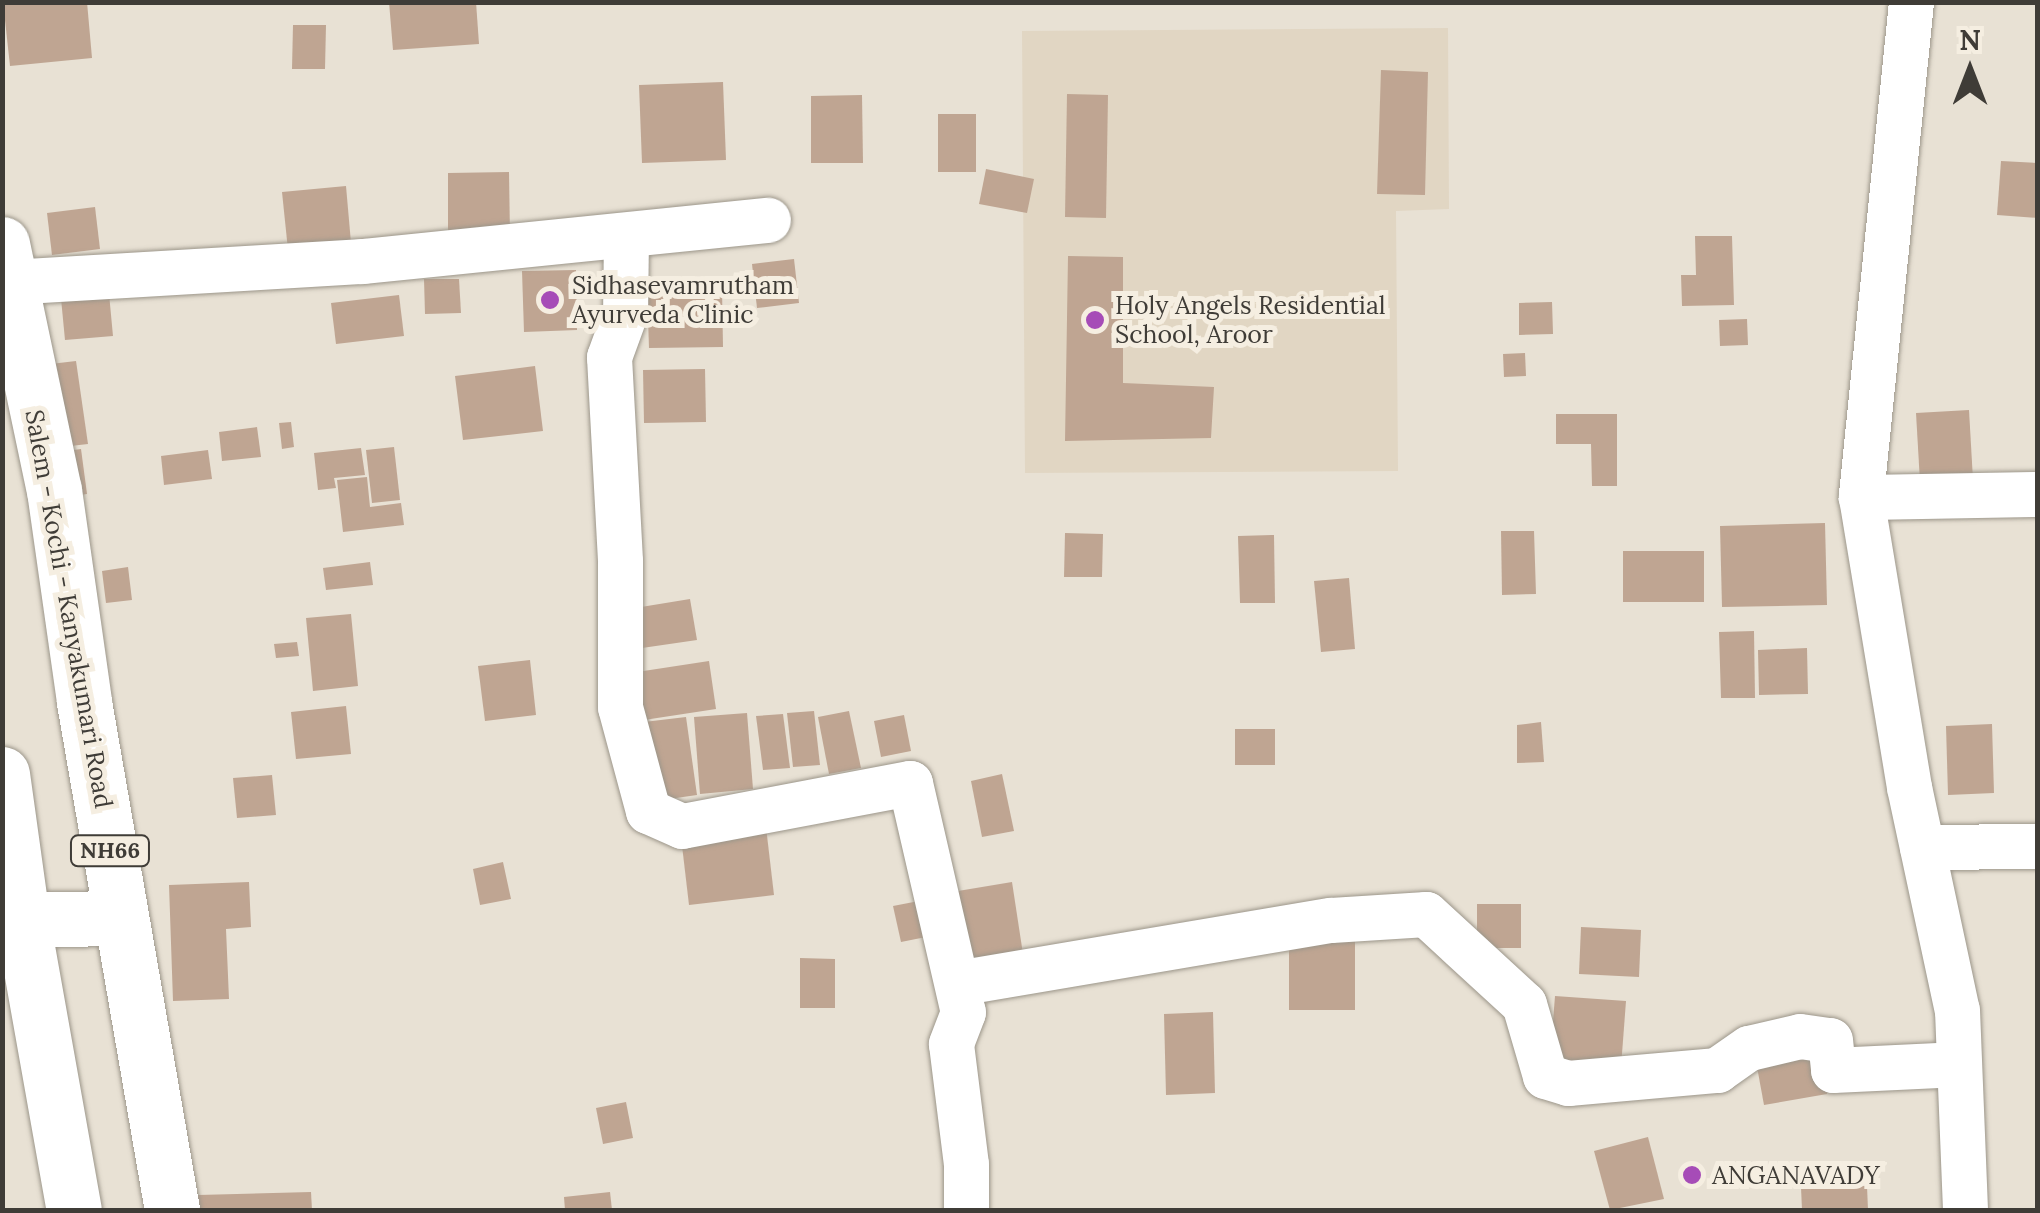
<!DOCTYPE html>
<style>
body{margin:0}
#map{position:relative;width:2040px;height:1213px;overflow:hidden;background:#e8e1d4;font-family:Lora,serif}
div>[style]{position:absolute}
.built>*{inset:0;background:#e1d6c3}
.building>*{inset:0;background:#bfa592}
.roads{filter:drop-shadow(0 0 2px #9c968a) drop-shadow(0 0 2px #9c968a)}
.minor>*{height:45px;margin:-22.5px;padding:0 22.5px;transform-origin:22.5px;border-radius:22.5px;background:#fff}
.major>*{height:55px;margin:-27.5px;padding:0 27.5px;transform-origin:27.5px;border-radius:27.5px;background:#fff}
.highway>*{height:55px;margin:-27.5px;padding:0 27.5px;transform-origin:27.5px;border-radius:27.5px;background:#fff}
.dots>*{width:28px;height:28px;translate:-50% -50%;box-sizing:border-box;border:5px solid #f5eee1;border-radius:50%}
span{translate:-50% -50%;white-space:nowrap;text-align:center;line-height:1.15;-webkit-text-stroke:10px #f5eee1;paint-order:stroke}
.shield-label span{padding:2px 8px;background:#f5eee1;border:2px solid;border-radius:8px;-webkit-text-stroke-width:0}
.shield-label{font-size:22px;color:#3f3c37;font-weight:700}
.poi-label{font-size:25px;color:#3f3c37}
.left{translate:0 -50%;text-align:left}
.street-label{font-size:25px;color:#3f3c37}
.frame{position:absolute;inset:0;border:5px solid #3f3c37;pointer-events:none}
.north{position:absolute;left:1920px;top:20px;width:100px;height:100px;-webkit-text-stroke:8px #f5eee1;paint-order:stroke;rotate:0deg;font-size:28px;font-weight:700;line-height:40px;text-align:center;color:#3f3c37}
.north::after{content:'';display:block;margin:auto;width:35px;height:45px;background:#3f3c37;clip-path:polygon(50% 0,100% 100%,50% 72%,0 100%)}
</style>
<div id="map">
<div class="built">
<div style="clip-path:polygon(1448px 28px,1449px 209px,1396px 211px,1398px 471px,1025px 473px,1022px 31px)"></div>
</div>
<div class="building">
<div style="clip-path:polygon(3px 2px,87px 2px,92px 58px,10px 66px)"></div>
<div style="clip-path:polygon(389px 2px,476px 2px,479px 44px,393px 50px)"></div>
<div style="clip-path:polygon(293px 25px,326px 25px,325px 69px,292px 69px)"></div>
<div style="clip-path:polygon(1381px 70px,1428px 72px,1425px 195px,1377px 194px)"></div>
<div style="clip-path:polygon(723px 82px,726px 160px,642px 163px,639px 85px)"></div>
<div style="clip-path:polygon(1067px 94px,1108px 95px,1106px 218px,1065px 217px)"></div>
<div style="clip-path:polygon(862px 95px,863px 163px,811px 163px,811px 96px)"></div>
<div style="clip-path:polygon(938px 114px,976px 114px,976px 172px,938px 172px)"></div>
<div style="clip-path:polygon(2001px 161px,2038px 163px,2038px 218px,1997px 215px)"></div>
<div style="clip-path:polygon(986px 169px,1034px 179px,1027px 213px,979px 204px)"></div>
<div style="clip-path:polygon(509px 172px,510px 237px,448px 238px,448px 173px)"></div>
<div style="clip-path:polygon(346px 186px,351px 243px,288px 250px,282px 192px)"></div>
<div style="clip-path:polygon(95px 207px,100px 249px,52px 255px,47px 213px)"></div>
<div style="clip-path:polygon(1695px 236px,1732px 236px,1734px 305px,1682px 306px,1681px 275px,1696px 275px)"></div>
<div style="clip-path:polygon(1068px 256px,1123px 257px,1123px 383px,1214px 387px,1211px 438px,1065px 441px)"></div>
<div style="clip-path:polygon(794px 259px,799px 303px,757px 308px,752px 264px)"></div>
<div style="clip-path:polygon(576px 270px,577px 330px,524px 332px,522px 271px)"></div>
<div style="clip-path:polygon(424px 279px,459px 279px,461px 313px,425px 314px)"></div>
<div style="clip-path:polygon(108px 283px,113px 336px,65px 340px,60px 288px)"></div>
<div style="clip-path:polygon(722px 288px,723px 347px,649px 348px,647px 289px)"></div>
<div style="clip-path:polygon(399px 295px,404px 336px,336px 344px,331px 303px)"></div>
<div style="clip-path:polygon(1552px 302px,1553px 334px,1519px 335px,1519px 303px)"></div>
<div style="clip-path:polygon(1747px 319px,1748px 345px,1720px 346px,1719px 320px)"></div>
<div style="clip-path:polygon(1525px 353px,1526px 376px,1504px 377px,1503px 354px)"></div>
<div style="clip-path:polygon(76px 361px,88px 444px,53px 448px,42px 365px)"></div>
<div style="clip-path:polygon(535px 366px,543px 431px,463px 440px,455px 376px)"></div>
<div style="clip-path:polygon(705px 369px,706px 422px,644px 423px,643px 370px)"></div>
<div style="clip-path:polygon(1969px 410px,1973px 480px,1920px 482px,1916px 413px)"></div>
<div style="clip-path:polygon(1556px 414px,1617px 414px,1617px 486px,1592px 486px,1591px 444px,1556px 444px)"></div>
<div style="clip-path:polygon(291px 422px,294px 447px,282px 449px,279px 423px)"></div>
<div style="clip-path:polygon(257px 427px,261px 457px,222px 461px,219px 432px)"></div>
<div style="clip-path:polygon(394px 447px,400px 500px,372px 503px,366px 450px)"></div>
<div style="clip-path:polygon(361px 448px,365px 475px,334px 478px,336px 488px,318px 490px,314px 453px)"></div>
<div style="clip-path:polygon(81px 449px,87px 494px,73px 496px,67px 451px)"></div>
<div style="clip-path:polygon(208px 450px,212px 479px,164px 485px,161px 456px)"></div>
<div style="clip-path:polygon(367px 477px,370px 507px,401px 503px,404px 525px,343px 532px,337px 480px)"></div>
<div style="clip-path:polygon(1825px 523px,1827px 605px,1722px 607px,1720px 526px)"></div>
<div style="clip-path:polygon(1501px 531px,1534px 531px,1536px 594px,1502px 595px)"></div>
<div style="clip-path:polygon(1065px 533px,1103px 534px,1102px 577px,1064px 577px)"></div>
<div style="clip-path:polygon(1274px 535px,1275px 603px,1240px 603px,1238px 536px)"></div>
<div style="clip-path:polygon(1623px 551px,1704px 551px,1704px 602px,1623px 602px)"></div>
<div style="clip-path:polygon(370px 562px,373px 585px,326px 590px,323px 568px)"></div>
<div style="clip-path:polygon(128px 567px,132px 600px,106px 603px,102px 571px)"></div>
<div style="clip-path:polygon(1349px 578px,1355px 649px,1321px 652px,1314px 581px)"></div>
<div style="clip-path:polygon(690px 599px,697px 640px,642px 648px,635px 608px)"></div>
<div style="clip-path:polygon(351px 614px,358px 686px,313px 691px,306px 618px)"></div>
<div style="clip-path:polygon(1754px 631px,1755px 698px,1721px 698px,1719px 632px)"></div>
<div style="clip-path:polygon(297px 642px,299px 656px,276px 658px,274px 644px)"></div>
<div style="clip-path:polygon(1807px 648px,1808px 694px,1759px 695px,1758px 650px)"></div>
<div style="clip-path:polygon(530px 660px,536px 715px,485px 721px,478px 666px)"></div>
<div style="clip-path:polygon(709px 661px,716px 709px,644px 720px,637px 672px)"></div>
<div style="clip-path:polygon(346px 706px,351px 754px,296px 759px,291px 712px)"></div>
<div style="clip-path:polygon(814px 711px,820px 765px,793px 767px,787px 713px)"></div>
<div style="clip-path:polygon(849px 711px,861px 768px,829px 774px,818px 717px)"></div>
<div style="clip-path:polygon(747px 713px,753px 789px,700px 794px,694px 717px)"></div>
<div style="clip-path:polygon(783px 714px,790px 768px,763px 770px,756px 716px)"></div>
<div style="clip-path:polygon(904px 715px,911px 751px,881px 757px,874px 721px)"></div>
<div style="clip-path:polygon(686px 717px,697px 795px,655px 801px,644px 722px)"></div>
<div style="clip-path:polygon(1541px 722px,1544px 762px,1517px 763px,1517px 725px)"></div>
<div style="clip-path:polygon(1992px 724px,1994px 793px,1948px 795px,1946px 726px)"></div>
<div style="clip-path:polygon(1235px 729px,1275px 729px,1275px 765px,1235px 765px)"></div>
<div style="clip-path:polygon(1002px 774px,1014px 831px,982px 837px,971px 781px)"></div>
<div style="clip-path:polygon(272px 775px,276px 815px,237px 818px,233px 778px)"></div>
<div style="clip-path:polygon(766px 827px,774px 895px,689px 905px,681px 837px)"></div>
<div style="clip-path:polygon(503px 862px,511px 899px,480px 905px,473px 869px)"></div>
<div style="clip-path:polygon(249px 882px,251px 927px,226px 929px,229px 999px,173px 1001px,169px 885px)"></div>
<div style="clip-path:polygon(1012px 882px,1023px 954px,970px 962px,958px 891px)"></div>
<div style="clip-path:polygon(924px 900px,931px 936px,901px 942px,893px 906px)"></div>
<div style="clip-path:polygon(1477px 904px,1521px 904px,1521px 948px,1477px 948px)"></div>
<div style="clip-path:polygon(1581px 927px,1641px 930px,1639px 977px,1579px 974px)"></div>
<div style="clip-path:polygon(1289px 939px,1355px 939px,1355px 1010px,1289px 1010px)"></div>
<div style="clip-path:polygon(800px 958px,835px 959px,835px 1008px,800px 1008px)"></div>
<div style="clip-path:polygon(1555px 996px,1626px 1001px,1621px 1067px,1550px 1061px)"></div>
<div style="clip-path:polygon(1213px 1012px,1215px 1093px,1166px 1095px,1164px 1014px)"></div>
<div style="clip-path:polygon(1819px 1045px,1827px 1094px,1764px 1105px,1755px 1056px)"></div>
<div style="clip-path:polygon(626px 1102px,633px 1138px,603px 1144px,596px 1108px)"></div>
<div style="clip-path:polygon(1648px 1137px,1664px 1199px,1610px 1210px,1594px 1151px)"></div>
<div style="clip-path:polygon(1867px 1186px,1868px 1210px,1802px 1210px,1801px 1187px)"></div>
<div style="clip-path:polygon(311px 1192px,312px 1210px,199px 1210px,198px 1195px)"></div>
<div style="clip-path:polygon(610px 1192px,612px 1210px,565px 1210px,564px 1197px)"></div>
</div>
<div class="roads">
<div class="minor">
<div style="left:1911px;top:2px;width:498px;rotate:95.8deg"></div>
<div style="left:1861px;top:497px;width:177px;rotate:-1deg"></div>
<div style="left:626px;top:235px;width:78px;rotate:90.7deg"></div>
<div style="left:625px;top:313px;width:47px;rotate:110deg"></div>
<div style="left:609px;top:357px;width:204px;rotate:86.9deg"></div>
<div style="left:620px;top:561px;width:146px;rotate:90deg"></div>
<div style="left:620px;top:707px;width:108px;rotate:74.9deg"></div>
<div style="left:648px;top:811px;width:37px;rotate:24deg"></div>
<div style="left:682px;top:826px;width:232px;rotate:-10.7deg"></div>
<div style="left:910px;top:783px;width:235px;rotate:77deg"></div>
<div style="left:963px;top:1012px;width:34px;rotate:111deg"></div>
<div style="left:951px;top:1044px;width:121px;rotate:82.9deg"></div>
<div style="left:966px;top:1164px;width:46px;rotate:90deg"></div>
<div style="left:8px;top:282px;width:355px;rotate:-3.4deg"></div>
<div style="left:362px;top:261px;width:408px;rotate:-5.8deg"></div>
<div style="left:1861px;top:497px;width:294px;rotate:80.6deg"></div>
<div style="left:1909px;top:787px;width:228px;rotate:77.9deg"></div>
<div style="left:1957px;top:1010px;width:200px;rotate:87.7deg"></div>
<div style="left:1922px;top:847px;width:116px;rotate:-0.5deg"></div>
<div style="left:957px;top:983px;width:379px;rotate:-9.6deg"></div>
<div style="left:1331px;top:920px;width:95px;rotate:-3.6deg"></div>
<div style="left:1426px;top:914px;width:133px;rotate:42.6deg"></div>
<div style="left:1524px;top:1004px;width:75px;rotate:73.7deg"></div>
<div style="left:1545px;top:1076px;width:24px;rotate:17deg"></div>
<div style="left:1568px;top:1083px;width:150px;rotate:-5deg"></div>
<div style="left:1717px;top:1070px;width:39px;rotate:-35deg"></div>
<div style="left:1749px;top:1048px;width:52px;rotate:-13.2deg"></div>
<div style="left:1800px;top:1036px;width:30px;rotate:8deg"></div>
<div style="left:1830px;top:1040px;width:30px;rotate:84deg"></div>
<div style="left:1833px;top:1070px;width:126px;rotate:-2.7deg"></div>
</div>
<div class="major">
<div style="left:2px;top:920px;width:119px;rotate:-1deg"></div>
</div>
<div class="highway">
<div style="left:2px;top:244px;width:251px;rotate:78.1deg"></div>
<div style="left:54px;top:490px;width:214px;rotate:81.9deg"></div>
<div style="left:84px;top:702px;width:516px;rotate:80.17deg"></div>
<div style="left:2px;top:774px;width:146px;rotate:82.1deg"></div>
<div style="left:22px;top:919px;width:296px;rotate:79.9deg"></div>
</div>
</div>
<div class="dots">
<div style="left:550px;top:300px;background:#a64cb7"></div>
<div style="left:1095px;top:320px;background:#a64cb7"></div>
<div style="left:1692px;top:1175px;background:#a64cb7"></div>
</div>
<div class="shield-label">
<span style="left:110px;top:851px">NH66</span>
</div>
<div class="poi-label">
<span class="left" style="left:572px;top:300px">Sidhasevamrutham<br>Ayurveda Clinic</span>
<span class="left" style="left:1115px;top:320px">Holy Angels Residential<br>School, Aroor</span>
<span class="left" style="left:1712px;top:1175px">ANGANAVADY</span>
</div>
<div class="street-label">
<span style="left:69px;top:609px;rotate:80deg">Salem - Kochi - Kanyakumari Road</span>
</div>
<div class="frame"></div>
<div class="north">N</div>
</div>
